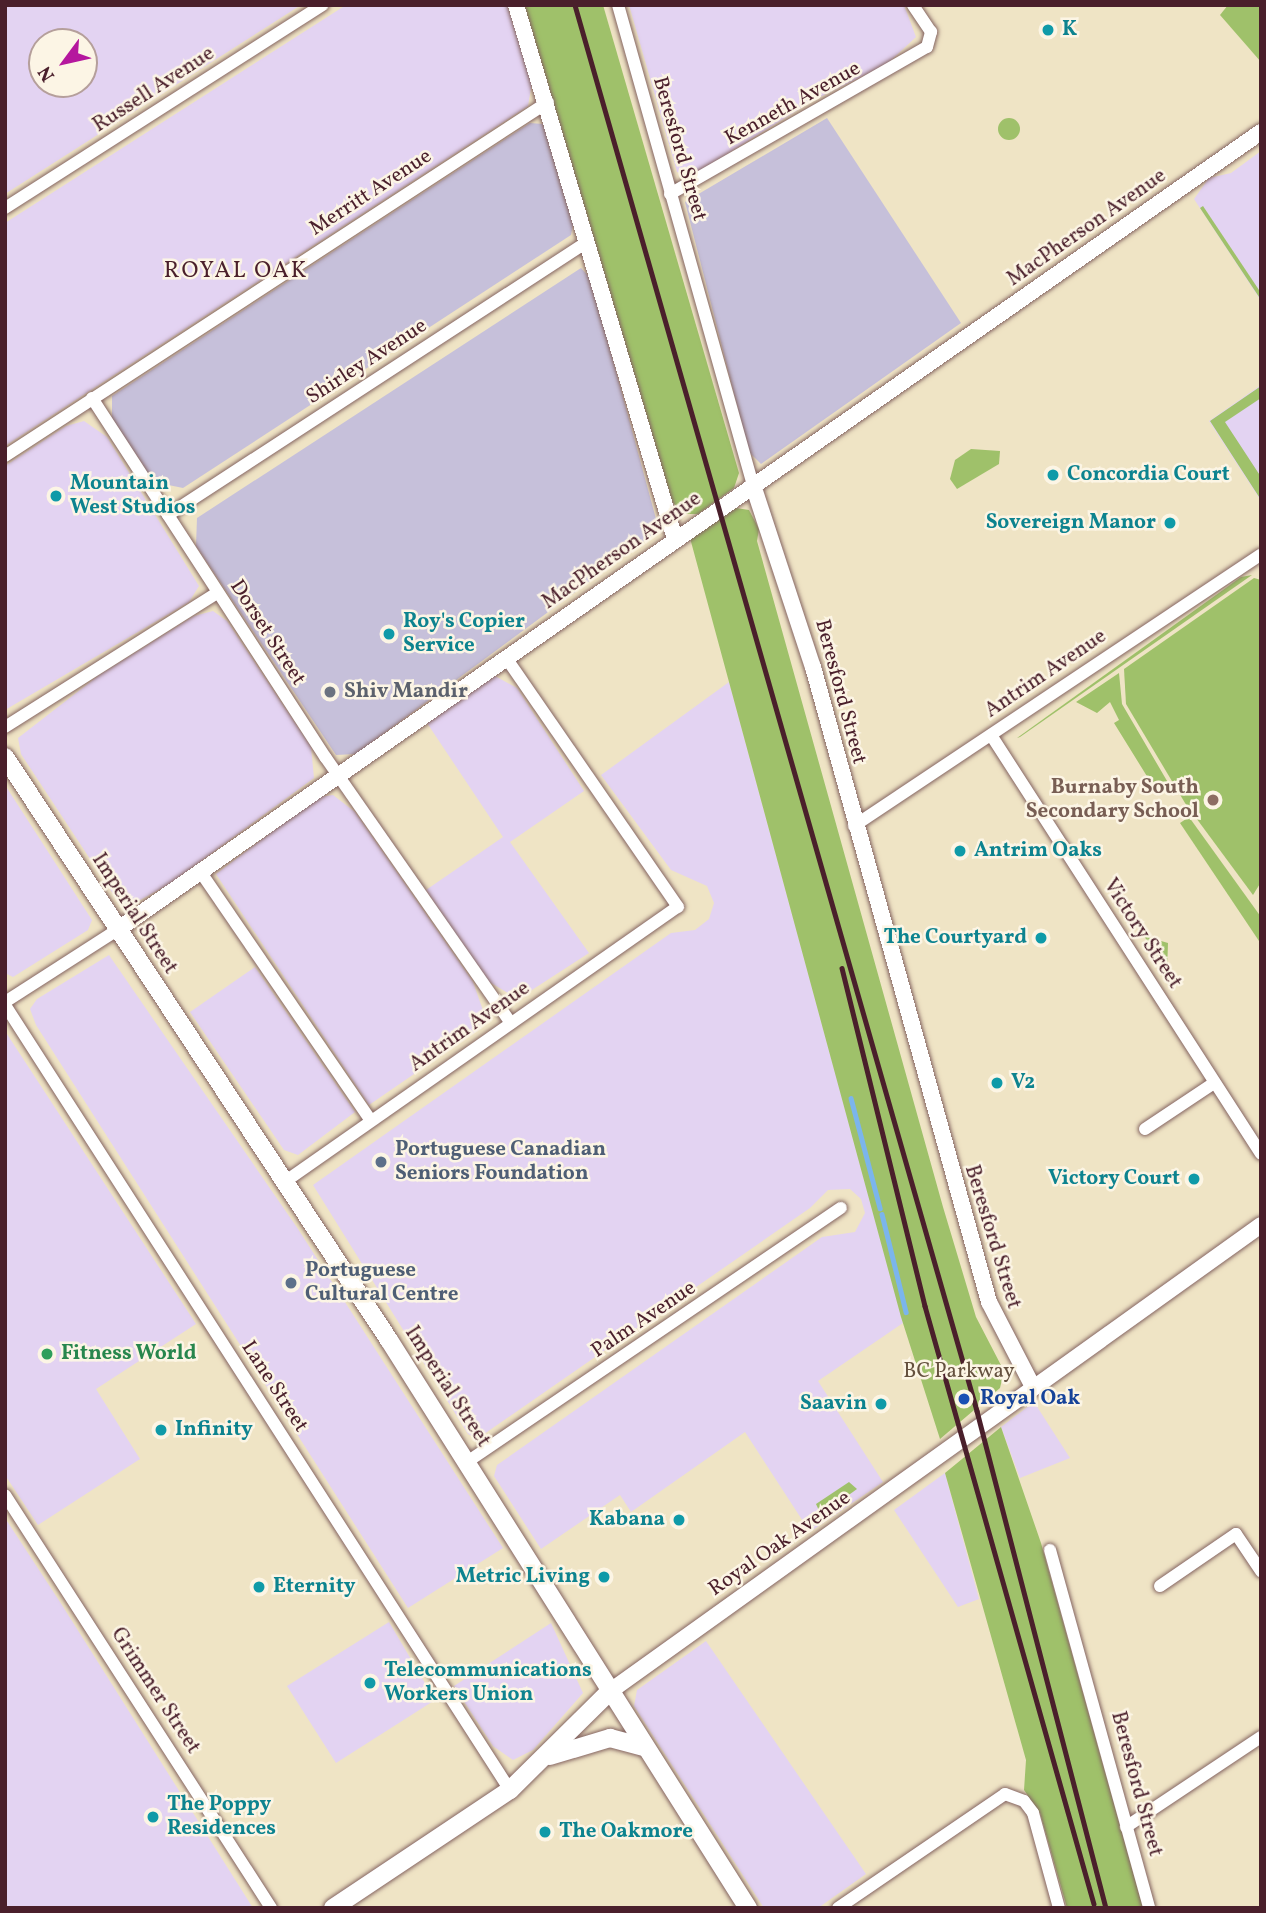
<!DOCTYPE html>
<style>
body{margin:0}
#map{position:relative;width:1266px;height:1913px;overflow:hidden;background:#efe4c5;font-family:Vollkorn,serif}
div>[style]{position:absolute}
.built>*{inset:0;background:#e3d3f2}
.industrial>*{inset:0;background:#c6c0da}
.green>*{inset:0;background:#9fc16a}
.round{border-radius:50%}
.stream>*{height:4.5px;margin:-2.25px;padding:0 2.25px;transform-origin:2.25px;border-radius:2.25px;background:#7bb5ec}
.roads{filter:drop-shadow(0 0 2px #846461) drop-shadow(0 0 2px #846461)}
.minor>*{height:12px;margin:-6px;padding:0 6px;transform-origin:6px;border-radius:6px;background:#fff}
.tertiary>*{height:16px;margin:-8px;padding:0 8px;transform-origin:8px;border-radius:8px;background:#fff}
.secondary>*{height:18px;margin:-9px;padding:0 9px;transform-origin:9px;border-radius:9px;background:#fff}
.rail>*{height:4.5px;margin:-2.25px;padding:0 2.25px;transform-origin:2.25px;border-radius:2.25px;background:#4a1f2b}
.dots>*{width:19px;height:19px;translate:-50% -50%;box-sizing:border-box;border:4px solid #fcf5e5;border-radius:50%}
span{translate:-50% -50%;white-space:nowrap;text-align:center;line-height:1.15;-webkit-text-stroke:5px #fcf5e5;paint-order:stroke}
.culture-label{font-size:21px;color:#0d838f;font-weight:700}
.left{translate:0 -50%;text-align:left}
.right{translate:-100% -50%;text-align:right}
.street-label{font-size:21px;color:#4a1f2b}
.worship-label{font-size:21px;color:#5b616d;font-weight:700}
.education-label{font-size:21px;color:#785e54;font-weight:700}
.service-label{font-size:21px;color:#4e5e75;font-weight:700}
.leisure-label{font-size:21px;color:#27864d;font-weight:700}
.park-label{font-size:21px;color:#64503e}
.transit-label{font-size:21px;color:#164399;font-weight:700}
.neighbourhood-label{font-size:23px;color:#4a1f2b;letter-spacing:2px}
.frame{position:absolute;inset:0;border:7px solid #4a1f2b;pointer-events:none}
.north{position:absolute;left:28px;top:28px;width:70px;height:70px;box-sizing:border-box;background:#fcf5e5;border:2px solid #b59f9b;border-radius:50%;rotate:237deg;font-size:19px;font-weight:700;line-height:28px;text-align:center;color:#4a1f2b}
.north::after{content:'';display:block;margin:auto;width:24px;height:32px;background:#b5179e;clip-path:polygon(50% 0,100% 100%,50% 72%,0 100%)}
</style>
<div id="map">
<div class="built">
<div style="clip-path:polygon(evenodd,5px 5px,301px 5px,5px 194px,5px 5px,42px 42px,84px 42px,84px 84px,42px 84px,42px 42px)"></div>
<div style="clip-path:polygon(346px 5px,507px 5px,532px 82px,528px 106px,5px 446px,5px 223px)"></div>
<div style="clip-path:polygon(629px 5px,904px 5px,916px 37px,887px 64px,814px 100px,690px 177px,677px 172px)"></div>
<div style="clip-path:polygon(1261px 151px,1261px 301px,1194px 199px,1209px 178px,1231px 173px)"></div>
<div style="clip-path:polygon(1261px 385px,1261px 501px,1209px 421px)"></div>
<div style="clip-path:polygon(84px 421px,107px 437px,199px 586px,189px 602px,5px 710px,5px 466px,66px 426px)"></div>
<div style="clip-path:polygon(213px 611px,227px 621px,311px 747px,314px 778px,171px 883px,133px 904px,119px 903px,21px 754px,18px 738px,98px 676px,194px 616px)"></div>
<div style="clip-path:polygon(495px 676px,517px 688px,584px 791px,510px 842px,589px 953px,518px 999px,486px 980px,426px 890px,503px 837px,427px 723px)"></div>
<div style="clip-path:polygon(729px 682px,903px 1323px,818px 1381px,883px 1482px,810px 1532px,745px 1432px,631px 1512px,620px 1495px,541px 1549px,494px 1476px,497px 1465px,822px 1237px,855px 1232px,865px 1213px,861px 1199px,850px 1189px,828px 1190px,810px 1208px,477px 1439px,468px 1434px,313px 1185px,671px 933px,695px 930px,709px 919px,714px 903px,707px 886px,671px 870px,601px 775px)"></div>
<div style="clip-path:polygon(5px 785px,92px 920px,88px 930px,13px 977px,5px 973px)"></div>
<div style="clip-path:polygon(333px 795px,355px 812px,473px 982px,485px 1016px,481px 1028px,369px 1105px,216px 874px,319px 797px)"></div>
<div style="clip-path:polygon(109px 955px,298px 1229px,503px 1548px,408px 1608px,36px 1025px,30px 1009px,37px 999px)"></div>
<div style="clip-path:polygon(255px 967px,355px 1112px,298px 1155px,284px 1150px,190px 1012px)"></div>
<div style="clip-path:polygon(5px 1031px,196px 1324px,96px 1389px,140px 1459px,38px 1525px,5px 1475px)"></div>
<div style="clip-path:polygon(1034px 1402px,1070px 1458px,1020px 1478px,1001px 1427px)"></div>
<div style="clip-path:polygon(945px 1473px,979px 1599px,958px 1607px,894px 1510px)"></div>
<div style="clip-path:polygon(5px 1518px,60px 1602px,253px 1908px,5px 1908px)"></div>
<div style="clip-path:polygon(389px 1622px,435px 1700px,336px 1763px,287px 1686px)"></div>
<div style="clip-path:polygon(551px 1623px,583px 1693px,533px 1750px,513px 1760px,493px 1746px,454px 1686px)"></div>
<div style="clip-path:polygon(706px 1641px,866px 1874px,818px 1908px,764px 1908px,634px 1706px,637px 1690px)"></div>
</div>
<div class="industrial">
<div style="clip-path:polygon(827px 118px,961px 323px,761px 464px,749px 452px,685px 202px)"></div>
<div style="clip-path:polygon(530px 123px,543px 124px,574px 220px,571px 235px,183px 488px,154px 482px,112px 418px,112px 396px)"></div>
<div style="clip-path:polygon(581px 268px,591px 279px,659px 530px,356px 754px,336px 755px,196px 546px,197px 518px)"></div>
</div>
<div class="green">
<div style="clip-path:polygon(522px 5px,603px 5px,739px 473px,734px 488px,698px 514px,682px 514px,668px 496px)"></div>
<div style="clip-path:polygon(1228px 5px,1259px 5px,1261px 62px,1220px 15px)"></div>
<div class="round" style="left:998px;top:118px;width:22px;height:22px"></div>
<div style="clip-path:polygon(1203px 206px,1261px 293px,1261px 300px,1200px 208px)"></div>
<div style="clip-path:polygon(1261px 386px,1261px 398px,1225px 422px,1261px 477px,1261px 500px,1210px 421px)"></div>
<div style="clip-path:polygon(971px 449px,1000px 451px,999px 464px,957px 489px,950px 479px,955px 460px)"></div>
<div style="clip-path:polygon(736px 508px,749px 510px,759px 529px,757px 541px,943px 1207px,976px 1317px,1004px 1371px,1000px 1388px,940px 1439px,901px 1317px,690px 538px)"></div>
<div style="clip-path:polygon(1252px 575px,1020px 737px,1017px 738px,1241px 577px)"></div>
<div style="clip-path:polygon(1254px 578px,1261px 580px,1261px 882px,1253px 895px,1185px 803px,1126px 704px,1124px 669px)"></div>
<div style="clip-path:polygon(1119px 673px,1122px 704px,1170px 786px,1165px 790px,1159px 782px,1153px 786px,1114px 723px,1119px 720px,1110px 702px,1097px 713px,1076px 702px)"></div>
<div style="clip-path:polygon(1189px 817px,1261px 917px,1261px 944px,1180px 823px)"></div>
<div style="clip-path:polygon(1144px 936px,1168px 943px,1167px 971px)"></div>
<div style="clip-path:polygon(1001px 1427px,1041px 1543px,1143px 1908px,1067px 1908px,1040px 1813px,1024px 1790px,1026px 1760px,945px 1473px)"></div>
<div style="clip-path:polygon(849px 1482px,857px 1489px,821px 1515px,816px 1504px)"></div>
</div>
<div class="stream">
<div style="left:851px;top:1098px;width:114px;rotate:75.2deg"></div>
<div style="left:882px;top:1214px;width:101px;rotate:76.2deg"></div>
</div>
<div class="roads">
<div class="minor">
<div style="left:618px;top:5px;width:499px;rotate:74.3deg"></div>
<div style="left:670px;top:194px;width:296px;rotate:-29.8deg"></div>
<div style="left:927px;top:47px;width:16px;rotate:-75deg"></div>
<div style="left:931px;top:32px;width:32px;rotate:-124deg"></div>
<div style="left:5px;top:208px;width:377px;rotate:-32.6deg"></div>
<div style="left:92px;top:398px;width:429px;rotate:57deg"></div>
<div style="left:326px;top:758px;width:323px;rotate:55.1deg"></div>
<div style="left:5px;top:456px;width:648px;rotate:-33.1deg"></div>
<div style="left:168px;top:515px;width:500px;rotate:-33.09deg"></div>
<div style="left:5px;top:727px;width:251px;rotate:-32.3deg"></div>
<div style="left:991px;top:735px;width:498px;rotate:57.2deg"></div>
<div style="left:854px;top:826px;width:489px;rotate:-33.7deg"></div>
<div style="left:200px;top:871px;width:301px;rotate:55.6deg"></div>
<div style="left:5px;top:1002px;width:133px;rotate:-32.7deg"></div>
<div style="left:5px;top:1005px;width:933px;rotate:57.25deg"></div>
<div style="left:1145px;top:1129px;width:83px;rotate:-33.7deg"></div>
<div style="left:286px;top:1181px;width:478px;rotate:-35deg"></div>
<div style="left:678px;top:907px;width:303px;rotate:-124.6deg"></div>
<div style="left:467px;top:1462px;width:452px;rotate:-34.2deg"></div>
<div style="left:5px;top:1495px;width:491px;rotate:57.2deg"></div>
<div style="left:1050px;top:1550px;width:371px;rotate:74.5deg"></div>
<div style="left:1160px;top:1586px;width:92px;rotate:-34.4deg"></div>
<div style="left:1236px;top:1534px;width:45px;rotate:56deg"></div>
<div style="left:1126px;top:1827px;width:162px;rotate:-33.7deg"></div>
<div style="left:838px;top:1908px;width:202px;rotate:-34.3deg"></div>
<div style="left:1005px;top:1794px;width:20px;rotate:20deg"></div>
<div style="left:1024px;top:1801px;width:15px;rotate:53deg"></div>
<div style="left:1033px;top:1813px;width:98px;rotate:74.7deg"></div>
</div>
<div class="tertiary">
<div style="left:516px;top:5px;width:557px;rotate:73.42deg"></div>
<div style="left:753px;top:485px;width:192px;rotate:71.8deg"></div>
<div style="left:813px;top:667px;width:659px;rotate:74.51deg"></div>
<div style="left:989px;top:1302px;width:93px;rotate:62.6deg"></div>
<div style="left:117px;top:930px;width:1395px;rotate:-34.9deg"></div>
<div style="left:609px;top:1692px;width:802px;rotate:-35.61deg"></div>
</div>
<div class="secondary">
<div style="left:5px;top:757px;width:698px;rotate:56.63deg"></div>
<div style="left:389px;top:1340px;width:672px;rotate:57.71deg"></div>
<div style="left:550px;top:1756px;width:63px;rotate:-16.7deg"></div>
<div style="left:610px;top:1738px;width:35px;rotate:15deg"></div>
<div style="left:333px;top:1908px;width:213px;rotate:-33.7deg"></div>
<div style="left:510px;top:1790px;width:139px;rotate:-44.7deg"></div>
</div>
</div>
<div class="rail">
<div style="left:575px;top:5px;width:1462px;rotate:74.04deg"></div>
<div style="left:977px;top:1411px;width:513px;rotate:75.45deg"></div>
<div style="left:842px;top:968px;width:348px;rotate:76.2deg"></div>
<div style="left:925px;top:1306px;width:621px;rotate:74.22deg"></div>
</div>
<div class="dots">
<div style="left:1048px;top:30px;background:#0f9aa8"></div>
<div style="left:1053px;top:475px;background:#0f9aa8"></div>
<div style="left:56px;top:496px;background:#0f9aa8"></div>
<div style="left:1170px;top:523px;background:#0f9aa8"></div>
<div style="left:389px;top:634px;background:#0f9aa8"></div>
<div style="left:330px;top:692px;background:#6b7280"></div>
<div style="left:1213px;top:800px;background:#8d6e63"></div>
<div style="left:960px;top:851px;background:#0f9aa8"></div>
<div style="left:1041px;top:938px;background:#0f9aa8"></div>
<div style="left:997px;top:1083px;background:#0f9aa8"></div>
<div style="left:381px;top:1162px;background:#5c6f8a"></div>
<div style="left:1194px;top:1179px;background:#0f9aa8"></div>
<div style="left:291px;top:1283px;background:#5c6f8a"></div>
<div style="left:47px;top:1354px;background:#2e9e5b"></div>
<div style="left:964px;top:1399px;background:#1a4fb4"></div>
<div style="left:881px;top:1404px;background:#0f9aa8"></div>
<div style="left:161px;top:1430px;background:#0f9aa8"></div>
<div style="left:679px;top:1520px;background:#0f9aa8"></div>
<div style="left:604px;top:1577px;background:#0f9aa8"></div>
<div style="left:259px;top:1587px;background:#0f9aa8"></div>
<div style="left:370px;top:1683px;background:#0f9aa8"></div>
<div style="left:153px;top:1817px;background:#0f9aa8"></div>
<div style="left:545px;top:1832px;background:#0f9aa8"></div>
</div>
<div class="culture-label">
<span class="left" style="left:1062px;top:30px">K</span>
<span class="left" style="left:1067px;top:475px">Concordia Court</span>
<span class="left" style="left:70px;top:496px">Mountain<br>West Studios</span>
<span class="right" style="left:1156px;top:523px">Sovereign Manor</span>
<span class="left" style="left:403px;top:634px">Roy's Copier<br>Service</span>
<span class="left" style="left:974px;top:851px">Antrim Oaks</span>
<span class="right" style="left:1027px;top:938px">The Courtyard</span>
<span class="left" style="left:1011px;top:1083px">V2</span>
<span class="right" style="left:1180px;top:1179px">Victory Court</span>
<span class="right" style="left:867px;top:1404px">Saavin</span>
<span class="left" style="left:175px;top:1430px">Infinity</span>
<span class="right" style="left:665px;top:1520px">Kabana</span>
<span class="right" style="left:590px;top:1577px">Metric Living</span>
<span class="left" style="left:273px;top:1587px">Eternity</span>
<span class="left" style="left:384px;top:1683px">Telecommunications<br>Workers Union</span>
<span class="left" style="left:167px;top:1817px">The Poppy<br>Residences</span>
<span class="left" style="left:559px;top:1832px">The Oakmore</span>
</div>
<div class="street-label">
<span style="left:154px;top:90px;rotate:-33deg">Russell Avenue</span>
<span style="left:793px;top:104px;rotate:-29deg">Kenneth Avenue</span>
<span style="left:679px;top:149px;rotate:74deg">Beresford Street</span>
<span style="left:371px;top:193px;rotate:-33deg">Merritt Avenue</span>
<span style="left:1087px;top:228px;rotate:-35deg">MacPherson Avenue</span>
<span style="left:367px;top:362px;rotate:-33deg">Shirley Avenue</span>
<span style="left:622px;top:551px;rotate:-35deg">MacPherson Avenue</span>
<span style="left:267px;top:633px;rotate:57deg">Dorset Street</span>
<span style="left:1046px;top:674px;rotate:-34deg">Antrim Avenue</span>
<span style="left:840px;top:692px;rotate:75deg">Beresford Street</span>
<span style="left:134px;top:914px;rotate:57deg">Imperial Street</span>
<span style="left:1142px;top:934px;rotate:57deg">Victory Street</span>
<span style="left:470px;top:1027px;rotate:-35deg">Antrim Avenue</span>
<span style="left:992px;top:1237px;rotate:73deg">Beresford Street</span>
<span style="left:644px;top:1320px;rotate:-34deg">Palm Avenue</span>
<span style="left:274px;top:1387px;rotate:57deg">Lane Street</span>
<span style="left:447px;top:1387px;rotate:57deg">Imperial Street</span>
<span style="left:780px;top:1544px;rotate:-35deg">Royal Oak Avenue</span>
<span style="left:155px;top:1691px;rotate:57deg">Grimmer Street</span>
<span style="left:1136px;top:1784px;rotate:75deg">Beresford Street</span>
</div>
<div class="worship-label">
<span class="left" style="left:344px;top:692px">Shiv Mandir</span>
</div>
<div class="education-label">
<span class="right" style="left:1199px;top:800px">Burnaby South<br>Secondary School</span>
</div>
<div class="service-label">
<span class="left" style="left:395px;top:1162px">Portuguese Canadian<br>Seniors Foundation</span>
<span class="left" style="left:305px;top:1283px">Portuguese<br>Cultural Centre</span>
</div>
<div class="leisure-label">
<span class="left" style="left:61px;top:1354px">Fitness World</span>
</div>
<div class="park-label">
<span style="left:959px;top:1372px">BC Parkway</span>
</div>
<div class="transit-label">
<span class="left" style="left:980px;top:1399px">Royal Oak</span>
</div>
<div class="neighbourhood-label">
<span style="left:236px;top:271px">ROYAL OAK</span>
</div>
<div class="frame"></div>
<div class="north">N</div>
</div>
